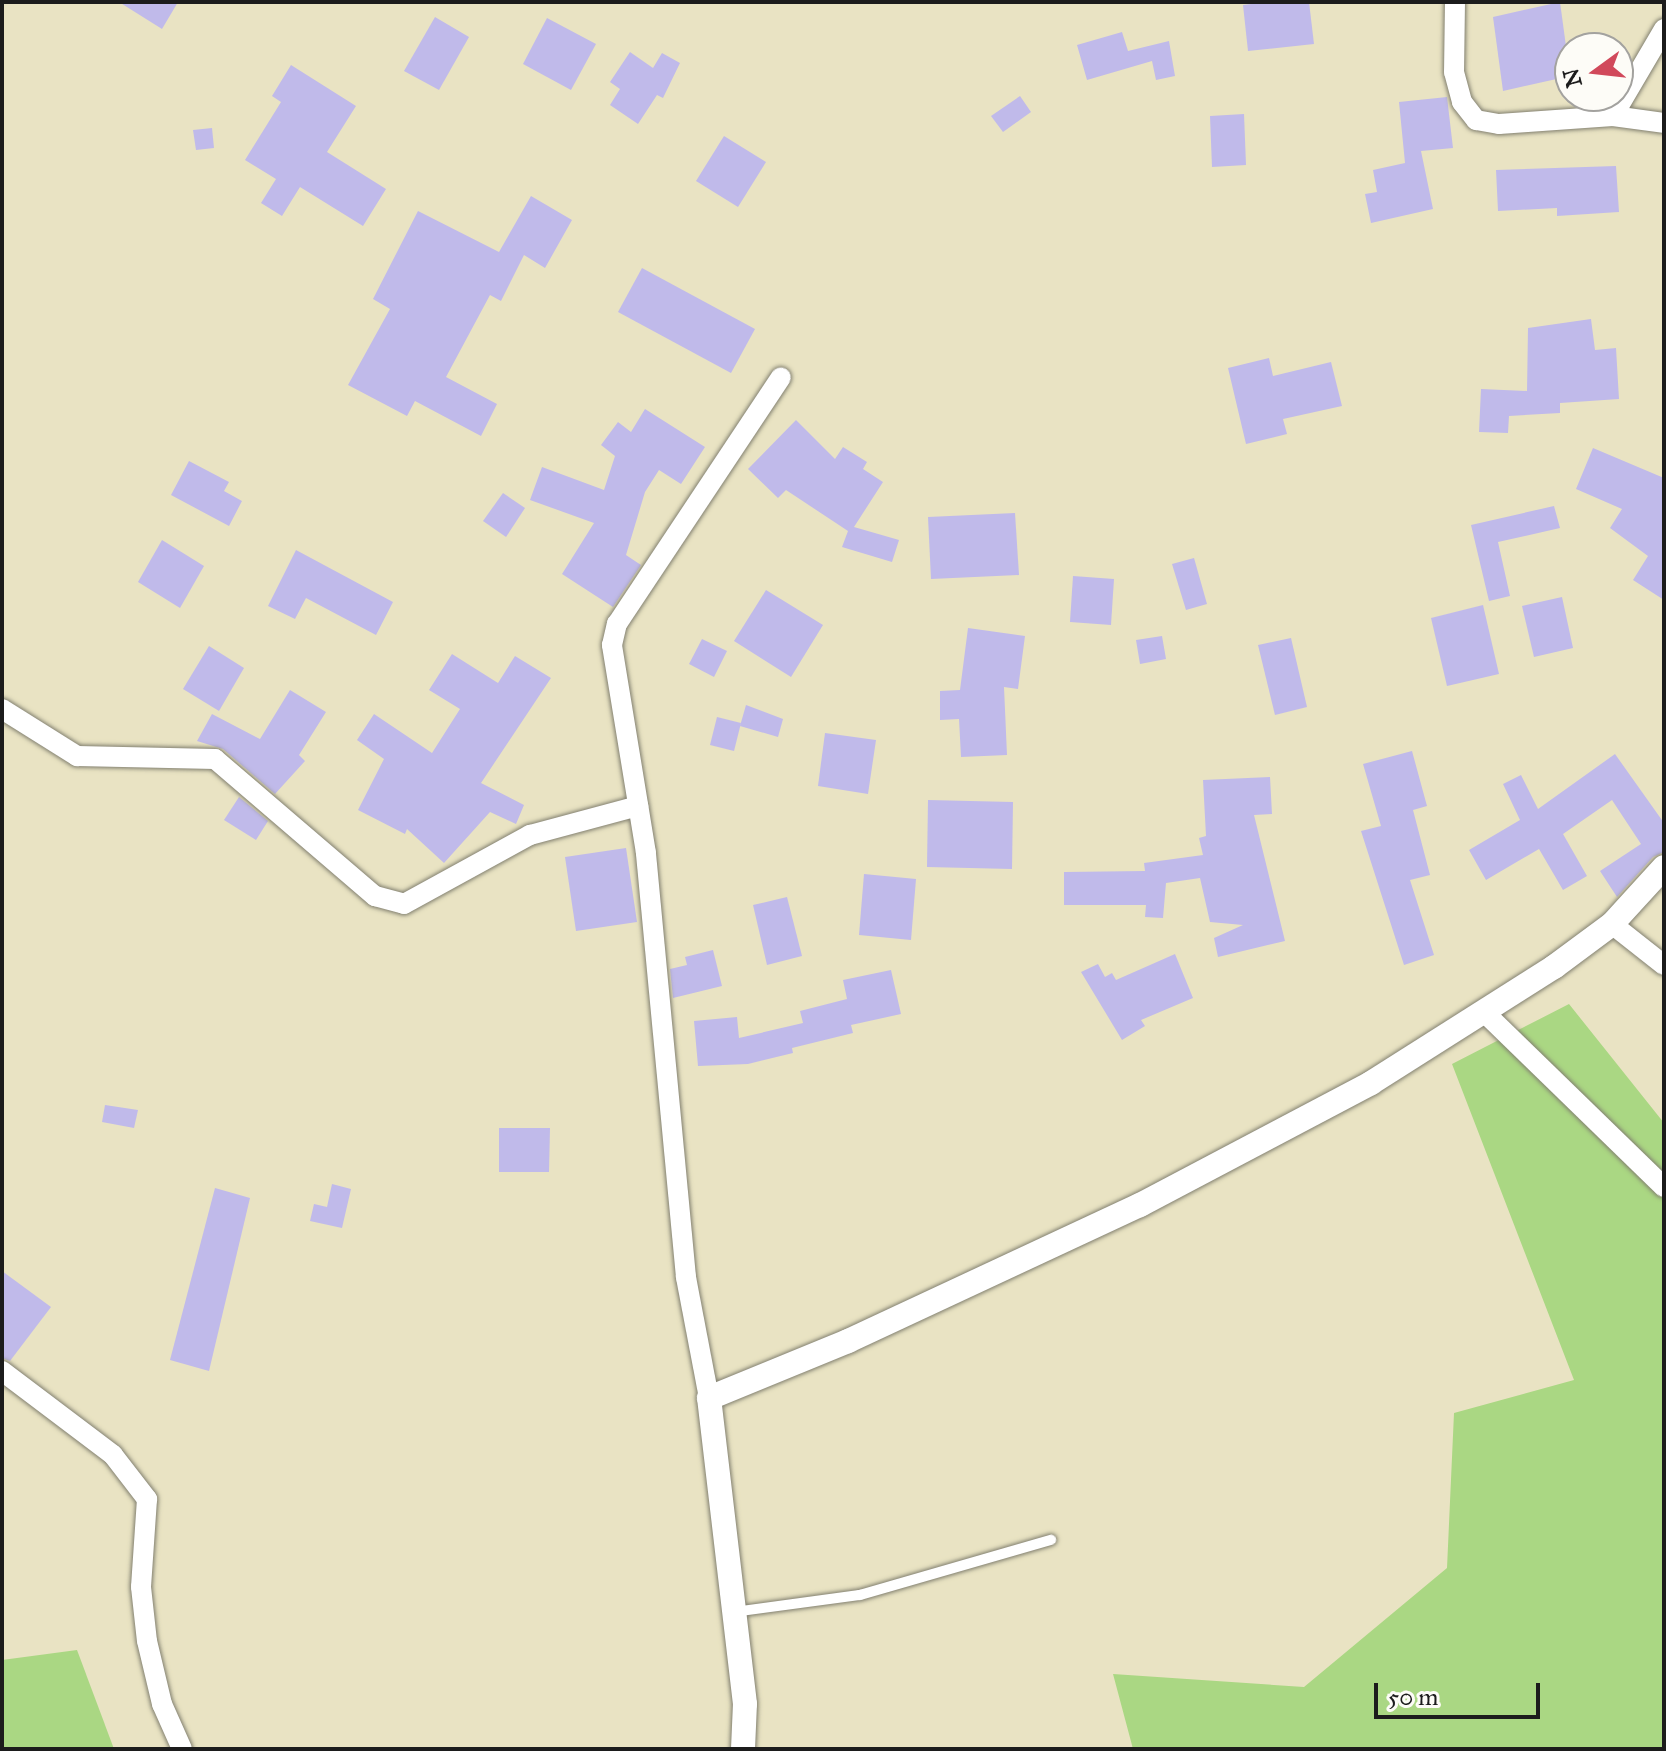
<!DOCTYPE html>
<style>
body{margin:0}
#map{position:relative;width:1666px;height:1751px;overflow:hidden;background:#e9e3c3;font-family:"IM FELL Great Primer",serif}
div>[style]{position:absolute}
.green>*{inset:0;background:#aad783}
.building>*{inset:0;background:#c0baea}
.roads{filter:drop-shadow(0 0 2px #828070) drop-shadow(0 0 2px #828070)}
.service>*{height:10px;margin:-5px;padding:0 5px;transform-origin:5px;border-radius:5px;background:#fff}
.minor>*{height:20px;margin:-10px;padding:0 10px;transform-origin:10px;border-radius:10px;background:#fff}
.tertiary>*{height:24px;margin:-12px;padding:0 12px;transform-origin:12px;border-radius:12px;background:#fff}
span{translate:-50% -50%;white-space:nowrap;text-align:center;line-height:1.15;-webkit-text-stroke:7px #fdfcf7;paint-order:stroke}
.frame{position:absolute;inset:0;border:4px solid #1c1c1c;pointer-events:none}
.north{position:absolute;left:1554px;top:32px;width:80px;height:80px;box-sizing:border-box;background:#fdfcf7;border:2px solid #a3a29f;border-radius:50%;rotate:255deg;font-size:22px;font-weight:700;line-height:32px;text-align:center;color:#1c1c1c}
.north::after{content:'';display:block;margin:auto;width:28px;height:36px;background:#d1495b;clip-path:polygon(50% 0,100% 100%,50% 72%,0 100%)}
.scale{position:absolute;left:1374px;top:1683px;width:166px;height:36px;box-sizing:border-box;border:4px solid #1c1c1c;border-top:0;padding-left:10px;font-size:24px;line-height:28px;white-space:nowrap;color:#1c1c1c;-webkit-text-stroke:6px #fdfcf7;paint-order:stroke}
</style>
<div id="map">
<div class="green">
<div style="clip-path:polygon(1569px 1004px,1664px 1123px,1664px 1749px,1133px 1749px,1113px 1674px,1304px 1687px,1447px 1568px,1454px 1413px,1574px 1380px,1452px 1064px)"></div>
<div style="clip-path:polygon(77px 1650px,114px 1749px,2px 1749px,2px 1660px)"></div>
</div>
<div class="building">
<div style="clip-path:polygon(119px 2px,178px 2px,162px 29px)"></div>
<div style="clip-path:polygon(1267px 2px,1309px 2px,1314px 44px,1248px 51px,1243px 5px)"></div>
<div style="clip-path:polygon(1560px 2px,1570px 76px,1503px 91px,1493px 17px)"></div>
<div style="clip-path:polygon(435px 17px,469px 37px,439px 90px,404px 71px)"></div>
<div style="clip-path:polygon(547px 18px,596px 44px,571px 90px,523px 64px)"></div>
<div style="clip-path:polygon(1122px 32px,1128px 51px,1169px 41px,1175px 76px,1156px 80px,1152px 61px,1087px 80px,1077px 45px)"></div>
<div style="clip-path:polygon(630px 52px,653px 68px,662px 53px,680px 63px,663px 98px,657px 95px,638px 124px,610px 105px,620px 89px,610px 82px)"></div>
<div style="clip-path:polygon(291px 65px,356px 106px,327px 152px,386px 189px,363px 226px,300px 187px,282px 216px,261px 203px,276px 179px,245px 160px,281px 102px,272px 96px)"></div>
<div style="clip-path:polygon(1020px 96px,1031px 112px,1003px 132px,991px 116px)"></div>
<div style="clip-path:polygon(1447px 97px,1453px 148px,1421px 151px,1433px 209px,1371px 223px,1365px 194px,1377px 192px,1373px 170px,1405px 163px,1399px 102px)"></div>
<div style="clip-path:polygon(1244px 114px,1246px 165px,1212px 167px,1210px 116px)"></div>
<div style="clip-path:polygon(212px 128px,214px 148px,196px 150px,193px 130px)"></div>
<div style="clip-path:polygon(724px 136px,766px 162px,738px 207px,696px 181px)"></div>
<div style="clip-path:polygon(1616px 166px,1619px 212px,1557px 216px,1557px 208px,1498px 211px,1496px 170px)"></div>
<div style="clip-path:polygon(531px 196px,572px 220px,545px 268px,524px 255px,501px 301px,490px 295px,446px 377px,497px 404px,481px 436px,415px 401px,407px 416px,348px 385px,390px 309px,373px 299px,418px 211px,499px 252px)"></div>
<div style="clip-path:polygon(642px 268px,755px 329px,731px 373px,618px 312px)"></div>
<div style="clip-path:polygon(1591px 319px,1595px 350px,1616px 348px,1619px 399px,1560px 403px,1560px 413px,1509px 416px,1508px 433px,1479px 432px,1481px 389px,1527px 391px,1528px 328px)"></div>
<div style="clip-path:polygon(1269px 358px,1273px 376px,1331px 362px,1342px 406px,1283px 419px,1287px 434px,1246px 444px,1228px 368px)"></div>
<div style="clip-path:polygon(645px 409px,705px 447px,681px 484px,659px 470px,645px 492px,626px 555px,641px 565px,613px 607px,562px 574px,594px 523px,530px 500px,542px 467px,604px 490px,615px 456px,601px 445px,618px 422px,631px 432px)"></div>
<div style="clip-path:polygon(796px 420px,835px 459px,843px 447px,867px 462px,863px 469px,883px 482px,854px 527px,899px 540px,892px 562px,842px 547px,848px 531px,786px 490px,778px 498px,748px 469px)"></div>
<div style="clip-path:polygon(1593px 448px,1664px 478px,1664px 600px,1633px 580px,1648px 556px,1610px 528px,1622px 509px,1576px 489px)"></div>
<div style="clip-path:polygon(189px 461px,229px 482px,224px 491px,242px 501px,229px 526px,171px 495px)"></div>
<div style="clip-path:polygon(503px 493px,525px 508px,506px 537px,483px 521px)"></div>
<div style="clip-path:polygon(1554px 506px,1560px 528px,1498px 542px,1510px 596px,1489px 601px,1471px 525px)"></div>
<div style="clip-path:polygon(1015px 513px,1019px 575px,931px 579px,928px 517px)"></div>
<div style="clip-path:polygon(162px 540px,204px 566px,180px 608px,138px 582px)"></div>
<div style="clip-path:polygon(296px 550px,393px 602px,376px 635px,306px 598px,295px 619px,268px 606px)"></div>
<div style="clip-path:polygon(1194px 558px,1207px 604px,1186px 610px,1172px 564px)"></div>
<div style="clip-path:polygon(1073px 576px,1114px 579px,1111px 625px,1070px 622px)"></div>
<div style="clip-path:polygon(766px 590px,823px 625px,791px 677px,734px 641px)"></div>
<div style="clip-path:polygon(1562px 597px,1573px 648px,1534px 657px,1522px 606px)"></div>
<div style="clip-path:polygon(1483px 605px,1499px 674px,1447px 686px,1431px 618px)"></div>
<div style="clip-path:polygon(968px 628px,1025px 636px,1018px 689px,1004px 687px,1007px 755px,961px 757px,959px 719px,940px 720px,940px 691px,960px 690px)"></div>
<div style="clip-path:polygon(1162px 636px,1166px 659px,1140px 664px,1136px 640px)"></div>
<div style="clip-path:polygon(1291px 638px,1307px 707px,1275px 715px,1258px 645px)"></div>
<div style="clip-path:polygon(702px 639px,727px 651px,714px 677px,689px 664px)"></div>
<div style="clip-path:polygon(209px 646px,244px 668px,219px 711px,183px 689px)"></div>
<div style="clip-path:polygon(452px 654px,498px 683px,515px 656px,551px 678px,481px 783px,524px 805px,516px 824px,490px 812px,444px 863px,407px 829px,405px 834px,358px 810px,384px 759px,357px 740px,374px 714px,432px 753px,460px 709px,429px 690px)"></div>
<div style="clip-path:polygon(290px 690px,326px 712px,299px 755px,305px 761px,275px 794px,223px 749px,197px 741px,212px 714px,260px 739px)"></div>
<div style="clip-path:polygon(746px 705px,783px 719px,778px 737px,740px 726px)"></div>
<div style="clip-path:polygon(717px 717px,741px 723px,734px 751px,710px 745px)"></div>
<div style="clip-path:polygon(825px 733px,876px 740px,868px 794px,818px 786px)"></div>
<div style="clip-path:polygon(1412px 751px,1427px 806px,1413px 810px,1430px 875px,1410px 880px,1434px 955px,1404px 965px,1361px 831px,1381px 826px,1363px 764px)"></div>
<div style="clip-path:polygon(1615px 754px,1664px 823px,1664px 852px,1653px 857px,1617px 897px,1600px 871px,1641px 844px,1612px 800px,1563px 834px,1587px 876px,1563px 890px,1539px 849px,1486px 880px,1469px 850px,1520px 820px,1503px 784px,1521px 775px,1538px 809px)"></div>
<div style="clip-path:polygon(1270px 777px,1272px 814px,1254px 815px,1285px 941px,1218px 957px,1214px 938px,1243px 925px,1210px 922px,1200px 878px,1166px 883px,1163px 918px,1145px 917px,1146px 905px,1064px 905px,1064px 872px,1145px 871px,1144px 863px,1203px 855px,1199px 838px,1206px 836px,1203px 780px)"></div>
<div style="clip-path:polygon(239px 797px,268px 821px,256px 840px,224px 820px)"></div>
<div style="clip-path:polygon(928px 800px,1013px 802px,1012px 869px,927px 867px)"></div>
<div style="clip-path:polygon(626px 848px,637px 922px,576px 931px,565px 857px)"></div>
<div style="clip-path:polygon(864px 874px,916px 879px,911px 940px,859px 935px)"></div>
<div style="clip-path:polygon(787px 897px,802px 956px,767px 965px,753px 905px)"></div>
<div style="clip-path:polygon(713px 950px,722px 986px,673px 998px,670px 969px,687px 965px,685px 957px)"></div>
<div style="clip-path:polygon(1175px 954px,1193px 998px,1141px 1020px,1145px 1026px,1122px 1040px,1081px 972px,1098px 964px,1105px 977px,1112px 973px,1116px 980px)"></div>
<div style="clip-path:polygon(891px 970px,901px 1014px,851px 1025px,853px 1033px,792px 1048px,793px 1053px,748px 1064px,698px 1066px,694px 1021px,737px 1017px,739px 1038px,803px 1023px,800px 1011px,847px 999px,843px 980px)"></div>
<div style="clip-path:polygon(105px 1105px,138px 1110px,134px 1128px,102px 1122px)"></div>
<div style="clip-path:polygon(499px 1128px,550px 1128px,549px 1172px,499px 1172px)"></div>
<div style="clip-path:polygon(332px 1184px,351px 1189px,342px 1228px,310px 1221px,314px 1204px,327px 1207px)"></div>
<div style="clip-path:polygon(215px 1188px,250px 1198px,209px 1371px,170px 1360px)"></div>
<div style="clip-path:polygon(2px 1271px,51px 1307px,10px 1361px,2px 1358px)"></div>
</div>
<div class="roads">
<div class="service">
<div style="left:734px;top:1612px;width:127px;rotate:-7.7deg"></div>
<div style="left:860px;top:1595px;width:199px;rotate:-16.1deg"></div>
</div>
<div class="minor">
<div style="left:1455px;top:2px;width:70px;rotate:90.8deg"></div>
<div style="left:1454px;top:72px;width:31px;rotate:75deg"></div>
<div style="left:1462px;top:102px;width:23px;rotate:52deg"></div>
<div style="left:1476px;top:120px;width:23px;rotate:10deg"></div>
<div style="left:1499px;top:124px;width:114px;rotate:-4deg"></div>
<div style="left:1613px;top:116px;width:51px;rotate:7.8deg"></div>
<div style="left:1613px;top:116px;width:101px;rotate:-59.6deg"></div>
<div style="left:2px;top:709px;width:89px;rotate:32.1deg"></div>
<div style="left:77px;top:756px;width:138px;rotate:1.2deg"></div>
<div style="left:215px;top:759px;width:211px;rotate:40.6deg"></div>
<div style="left:375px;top:896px;width:30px;rotate:15deg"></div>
<div style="left:404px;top:904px;width:144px;rotate:-28.7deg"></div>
<div style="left:530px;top:835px;width:112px;rotate:-15deg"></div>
<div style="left:1612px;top:924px;width:66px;rotate:38.3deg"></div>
<div style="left:1484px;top:1012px;width:251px;rotate:44.2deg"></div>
<div style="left:2px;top:1371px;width:139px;rotate:37.1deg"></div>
<div style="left:113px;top:1455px;width:56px;rotate:52.3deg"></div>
<div style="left:147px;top:1499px;width:88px;rotate:93.9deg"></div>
<div style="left:141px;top:1587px;width:54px;rotate:83.7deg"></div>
<div style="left:147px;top:1641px;width:65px;rotate:76.6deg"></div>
<div style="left:162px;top:1704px;width:49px;rotate:66deg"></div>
<div style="left:709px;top:1398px;width:123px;rotate:-100.8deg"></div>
<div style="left:686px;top:1277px;width:426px;rotate:-95.4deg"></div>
<div style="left:646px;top:853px;width:211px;rotate:-99.3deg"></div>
<div style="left:612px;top:645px;width:22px;rotate:-77deg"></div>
<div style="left:617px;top:624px;width:296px;rotate:-56.4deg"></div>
</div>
<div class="tertiary">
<div style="left:743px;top:1749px;width:45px;rotate:-87.5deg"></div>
<div style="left:745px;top:1704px;width:308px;rotate:-96.7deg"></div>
<div style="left:709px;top:1398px;width:150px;rotate:-22.3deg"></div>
<div style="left:848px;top:1341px;width:322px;rotate:-25deg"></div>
<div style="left:1140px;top:1205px;width:261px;rotate:-27.8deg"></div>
<div style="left:1371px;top:1083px;width:217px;rotate:-32.4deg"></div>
<div style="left:1554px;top:967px;width:72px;rotate:-36.6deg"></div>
<div style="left:1612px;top:924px;width:77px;rotate:-47.6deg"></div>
</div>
</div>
<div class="frame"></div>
<div class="north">N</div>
<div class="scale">50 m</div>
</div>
